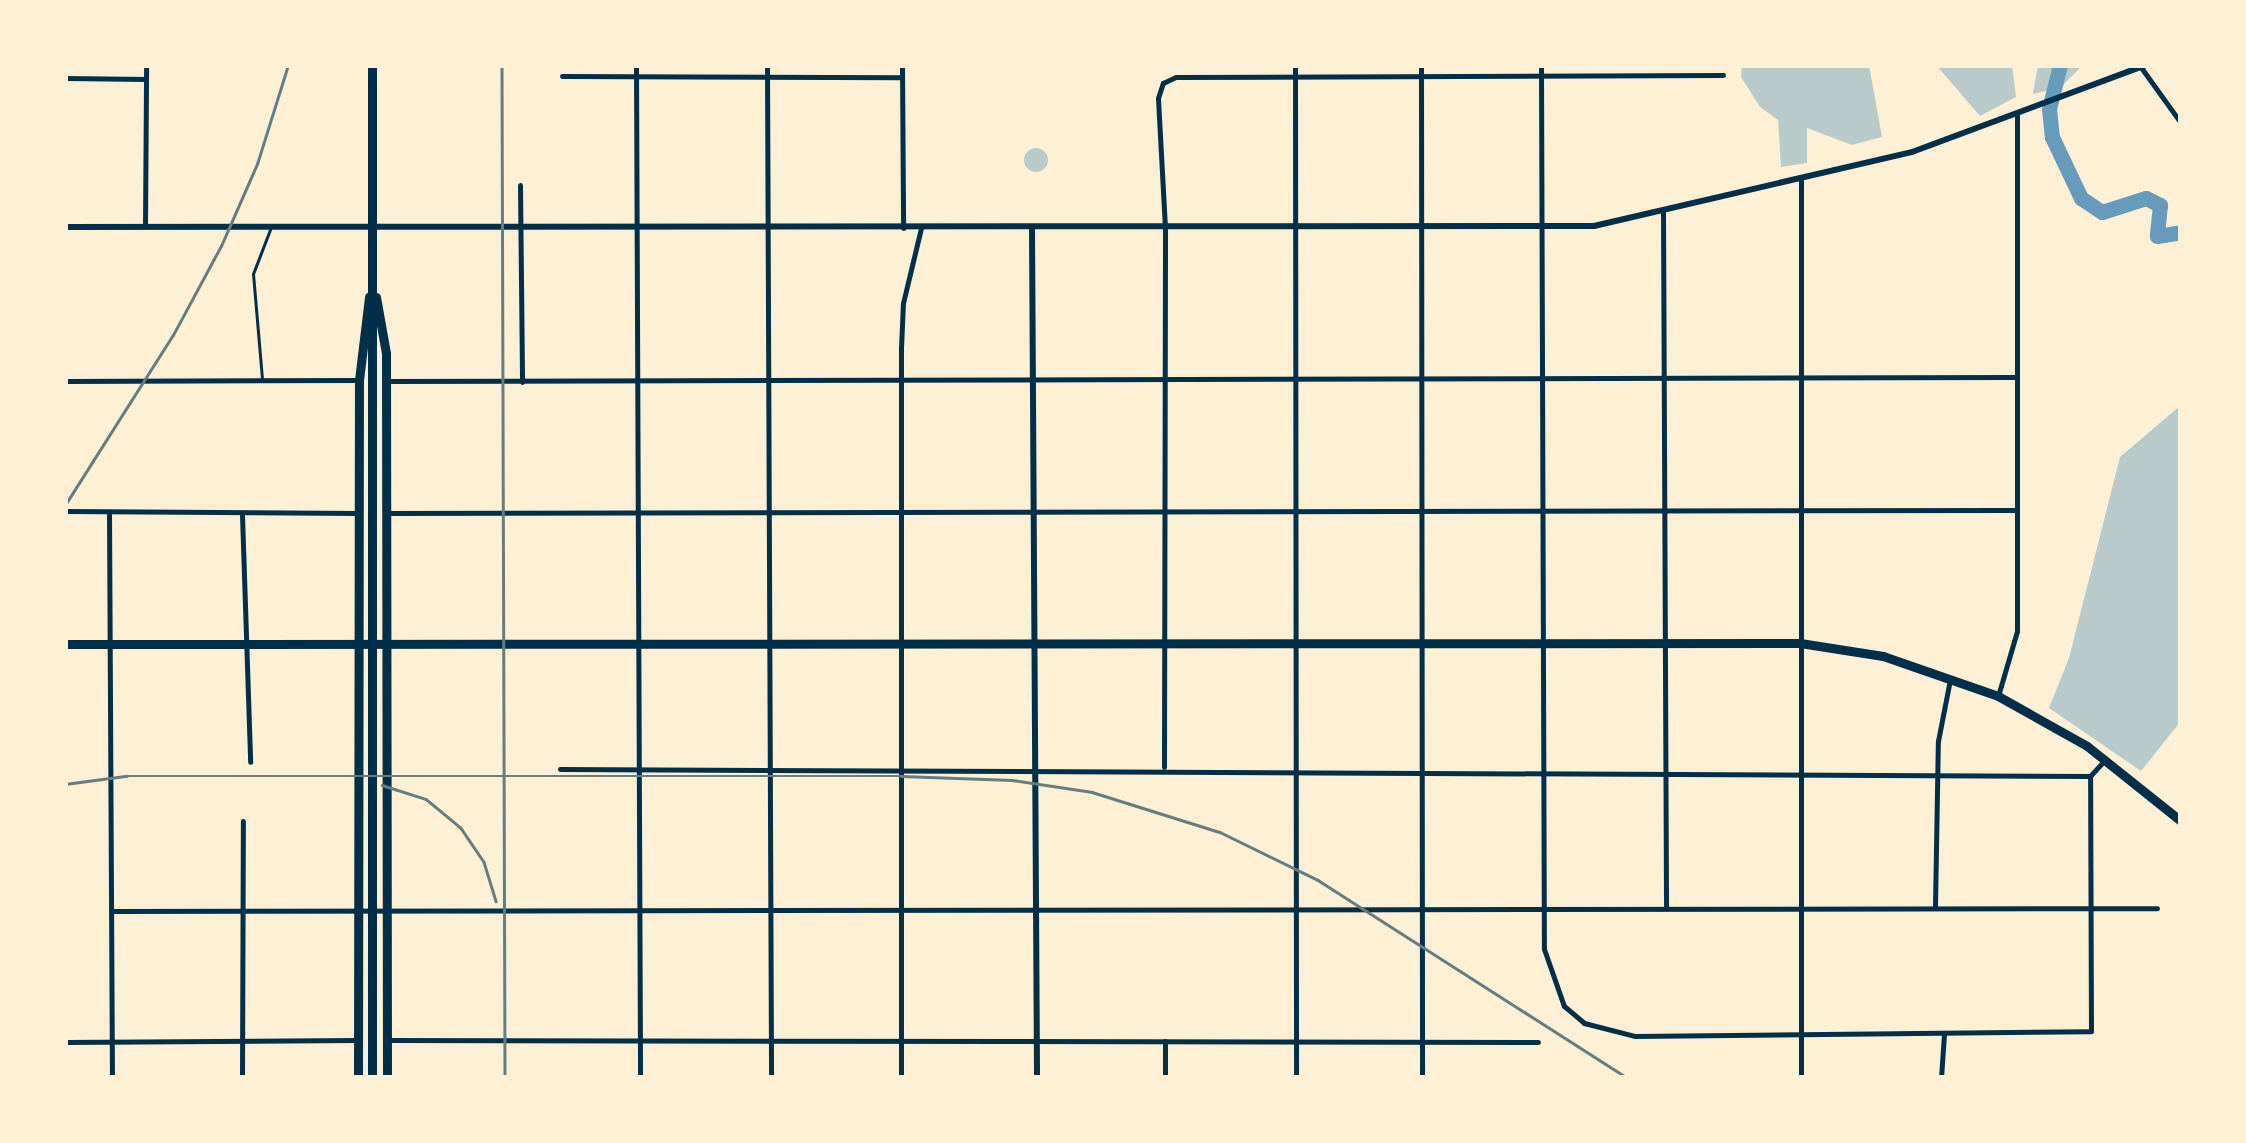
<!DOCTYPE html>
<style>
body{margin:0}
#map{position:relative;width:2246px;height:1143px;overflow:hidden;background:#fdf0d5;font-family:"Public Sans",sans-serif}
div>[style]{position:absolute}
.green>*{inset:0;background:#b9caca}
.round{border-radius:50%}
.river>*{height:15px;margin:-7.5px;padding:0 7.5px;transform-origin:7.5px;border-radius:7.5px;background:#669bbc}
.service>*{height:2.5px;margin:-1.25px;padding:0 1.25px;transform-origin:1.25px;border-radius:1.25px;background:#003049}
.minor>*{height:5px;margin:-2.5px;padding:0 2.5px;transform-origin:2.5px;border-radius:2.5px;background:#003049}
.tertiary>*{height:6px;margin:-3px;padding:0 3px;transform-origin:3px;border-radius:3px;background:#003049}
.primary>*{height:9px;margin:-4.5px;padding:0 4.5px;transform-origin:4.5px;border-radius:4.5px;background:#003049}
.rail>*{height:2.5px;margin:-1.25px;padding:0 1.25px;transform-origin:1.25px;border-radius:1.25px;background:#657d81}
span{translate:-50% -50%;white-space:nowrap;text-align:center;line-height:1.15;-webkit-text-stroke:9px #fdf0d5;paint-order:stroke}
.frame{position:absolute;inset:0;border:68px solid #fdf0d5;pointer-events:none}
</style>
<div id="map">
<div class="green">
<div style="clip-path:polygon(1742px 65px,1869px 65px,1882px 137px,1852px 145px,1807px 128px,1807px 163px,1781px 167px,1778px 120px,1760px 107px,1741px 77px)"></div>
<div style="clip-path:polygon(1936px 65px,2012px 65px,2016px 97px,1980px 116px)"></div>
<div style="clip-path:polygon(2038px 65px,2083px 65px,2061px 87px,2033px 94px)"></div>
<div class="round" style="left:1024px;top:148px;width:24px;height:24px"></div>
<div style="clip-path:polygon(2181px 405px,2181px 721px,2141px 771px,2049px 708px,2069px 658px,2120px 457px)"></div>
</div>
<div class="river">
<div style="left:2060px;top:65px;width:45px;rotate:104deg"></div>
<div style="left:2049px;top:109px;width:28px;rotate:84deg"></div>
<div style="left:2052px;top:137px;width:68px;rotate:64.6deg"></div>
<div style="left:2081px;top:198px;width:25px;rotate:34deg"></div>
<div style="left:2102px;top:212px;width:46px;rotate:-17.7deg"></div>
<div style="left:2146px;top:198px;width:16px;rotate:27deg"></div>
<div style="left:2160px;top:205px;width:31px;rotate:96deg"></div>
<div style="left:2157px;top:236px;width:24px;rotate:-9deg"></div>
</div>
<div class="service">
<div style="left:262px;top:379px;width:105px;rotate:-94.9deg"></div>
<div style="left:253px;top:274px;width:50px;rotate:-69deg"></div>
</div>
<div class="minor">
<div style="left:636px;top:65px;width:1013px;rotate:89.77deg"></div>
<div style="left:767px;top:65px;width:1013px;rotate:89.77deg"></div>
<div style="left:902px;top:65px;width:163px;rotate:89.6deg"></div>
<div style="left:1295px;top:65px;width:1013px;rotate:89.94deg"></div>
<div style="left:1421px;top:65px;width:1013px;rotate:89.94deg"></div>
<div style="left:1541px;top:65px;width:884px;rotate:89.81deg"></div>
<div style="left:1544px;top:949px;width:60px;rotate:70.7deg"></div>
<div style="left:1564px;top:1006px;width:26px;rotate:40deg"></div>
<div style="left:1584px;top:1023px;width:53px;rotate:14.3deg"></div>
<div style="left:1635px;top:1036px;width:456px;rotate:-0.6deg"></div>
<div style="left:2091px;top:1031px;width:255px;rotate:-90.2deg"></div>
<div style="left:2090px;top:776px;width:22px;rotate:-47deg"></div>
<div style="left:2140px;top:66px;width:70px;rotate:54.3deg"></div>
<div style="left:562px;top:76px;width:340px;rotate:0.2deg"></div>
<div style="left:65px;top:78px;width:81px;rotate:0.7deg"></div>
<div style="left:520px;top:185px;width:197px;rotate:89.4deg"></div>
<div style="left:1663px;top:210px;width:696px;rotate:89.75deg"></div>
<div style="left:145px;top:226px;width:161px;rotate:-89.6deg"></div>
<div style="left:65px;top:381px;width:292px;rotate:-0.2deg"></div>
<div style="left:388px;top:381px;width:1627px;rotate:-0.14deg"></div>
<div style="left:65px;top:511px;width:292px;rotate:0.4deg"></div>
<div style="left:109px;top:512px;width:566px;rotate:89.7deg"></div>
<div style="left:388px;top:513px;width:1627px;rotate:-0.11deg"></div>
<div style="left:242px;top:515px;width:247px;rotate:88.1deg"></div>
<div style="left:1998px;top:696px;width:68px;rotate:-73.7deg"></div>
<div style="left:2017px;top:631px;width:516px;rotate:-90deg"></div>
<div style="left:1164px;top:767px;width:539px;rotate:-89.89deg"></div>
<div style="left:1165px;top:228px;width:130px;rotate:-93.1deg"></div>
<div style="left:1158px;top:98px;width:16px;rotate:-72deg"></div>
<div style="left:1163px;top:83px;width:14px;rotate:-25deg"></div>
<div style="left:1176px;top:77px;width:547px;rotate:-0.21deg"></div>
<div style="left:560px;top:769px;width:1530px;rotate:0.26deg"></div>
<div style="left:1935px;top:906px;width:165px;rotate:-89deg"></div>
<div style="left:1938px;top:741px;width:63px;rotate:-79deg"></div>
<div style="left:111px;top:911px;width:2046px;rotate:-0.08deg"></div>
<div style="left:387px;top:1040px;width:1151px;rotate:0.1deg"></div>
<div style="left:1165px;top:1041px;width:37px;rotate:90deg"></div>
<div style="left:65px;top:1042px;width:292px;rotate:-0.4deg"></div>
<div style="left:242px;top:1078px;width:257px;rotate:-89.8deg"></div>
<div style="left:901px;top:1078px;width:730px;rotate:-90deg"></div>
<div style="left:901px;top:348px;width:45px;rotate:-87.5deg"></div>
<div style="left:903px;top:303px;width:77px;rotate:-76.5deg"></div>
<div style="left:1801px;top:1078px;width:901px;rotate:-90deg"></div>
<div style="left:1941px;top:1078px;width:44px;rotate:-86.1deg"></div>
</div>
<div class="tertiary">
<div style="left:65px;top:227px;width:1529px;rotate:-0.04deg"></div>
<div style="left:1594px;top:226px;width:326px;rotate:-13.1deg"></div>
<div style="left:1912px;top:152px;width:250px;rotate:-20.4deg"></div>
<div style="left:1032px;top:229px;width:849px;rotate:89.66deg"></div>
</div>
<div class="primary">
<div style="left:376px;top:297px;width:57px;rotate:79.9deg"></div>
<div style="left:386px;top:353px;width:725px;rotate:89.92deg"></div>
<div style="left:65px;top:644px;width:1735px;rotate:-0.03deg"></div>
<div style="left:1800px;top:643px;width:84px;rotate:8.9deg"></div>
<div style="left:1883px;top:656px;width:122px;rotate:19.2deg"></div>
<div style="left:1998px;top:696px;width:102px;rotate:29.3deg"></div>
<div style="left:2087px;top:746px;width:120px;rotate:38.6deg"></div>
<div style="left:358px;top:1078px;width:698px;rotate:-89.92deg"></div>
<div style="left:359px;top:380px;width:84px;rotate:-83.1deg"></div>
<div style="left:372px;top:1078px;width:1013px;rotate:-90deg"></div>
</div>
<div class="rail">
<div style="left:502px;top:65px;width:1013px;rotate:89.83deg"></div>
<div style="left:65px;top:505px;width:201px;rotate:-57.6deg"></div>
<div style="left:173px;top:335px;width:101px;rotate:-61.7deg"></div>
<div style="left:221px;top:246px;width:90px;rotate:-66.3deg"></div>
<div style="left:257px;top:164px;width:104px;rotate:-72.6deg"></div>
<div style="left:65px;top:784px;width:62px;rotate:-7.5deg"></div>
<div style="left:126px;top:776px;width:775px"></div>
<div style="left:901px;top:776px;width:111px;rotate:2.1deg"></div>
<div style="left:1012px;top:780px;width:81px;rotate:8.5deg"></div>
<div style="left:1092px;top:792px;width:134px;rotate:17.4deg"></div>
<div style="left:1220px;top:832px;width:109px;rotate:26.1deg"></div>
<div style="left:1318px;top:880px;width:368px;rotate:32.6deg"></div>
<div style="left:382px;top:785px;width:46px;rotate:17.7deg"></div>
<div style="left:426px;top:799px;width:45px;rotate:39.6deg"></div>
<div style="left:461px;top:828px;width:41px;rotate:55.9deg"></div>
<div style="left:484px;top:862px;width:41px;rotate:72.9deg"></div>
</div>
<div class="frame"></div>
</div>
